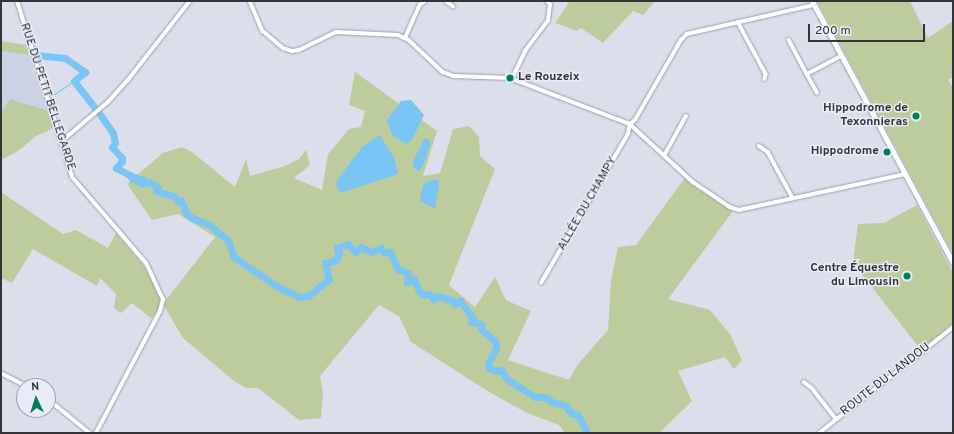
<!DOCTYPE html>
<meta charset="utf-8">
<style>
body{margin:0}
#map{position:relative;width:954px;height:434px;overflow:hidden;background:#dbdfeb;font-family:Overpass,sans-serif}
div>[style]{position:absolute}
.built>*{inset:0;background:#ccd2e5}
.green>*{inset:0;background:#bdcc9d}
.water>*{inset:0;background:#7bc5f4}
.stream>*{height:1px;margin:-0.5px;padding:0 0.5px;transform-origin:0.5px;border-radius:0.5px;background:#7bc5f4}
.river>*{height:7px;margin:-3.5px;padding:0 3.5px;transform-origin:3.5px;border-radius:3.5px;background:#7bc5f4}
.roads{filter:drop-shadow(0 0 1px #9ca0ab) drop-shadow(0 0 1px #9ca0ab)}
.minor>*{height:3.5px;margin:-1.75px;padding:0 1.75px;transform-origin:1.75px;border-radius:1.75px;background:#fff}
.tertiary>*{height:4px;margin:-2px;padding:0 2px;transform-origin:2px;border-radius:2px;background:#fff}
.secondary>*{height:5px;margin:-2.5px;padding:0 2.5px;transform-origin:2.5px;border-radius:2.5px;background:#fff}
.dots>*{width:11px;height:11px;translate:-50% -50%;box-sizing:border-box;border:2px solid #e8ecf8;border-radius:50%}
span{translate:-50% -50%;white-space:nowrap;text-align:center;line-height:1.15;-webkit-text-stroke:3px #e8ecf8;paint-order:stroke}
.poi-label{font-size:12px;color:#323438;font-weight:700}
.left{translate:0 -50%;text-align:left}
.right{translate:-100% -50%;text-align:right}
.street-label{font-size:12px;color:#323438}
.frame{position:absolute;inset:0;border:2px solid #323438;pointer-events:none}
.north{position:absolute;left:16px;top:378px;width:40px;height:40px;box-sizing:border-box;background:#e8ecf8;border:1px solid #9fa2ab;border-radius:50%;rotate:356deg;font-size:11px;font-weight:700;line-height:16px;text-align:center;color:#323438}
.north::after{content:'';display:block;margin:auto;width:14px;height:18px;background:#027c5a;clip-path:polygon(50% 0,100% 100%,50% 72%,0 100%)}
.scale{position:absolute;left:808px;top:24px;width:117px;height:18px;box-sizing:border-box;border:2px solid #323438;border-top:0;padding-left:5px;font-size:12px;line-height:14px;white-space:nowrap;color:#323438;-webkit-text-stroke:3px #e8ecf8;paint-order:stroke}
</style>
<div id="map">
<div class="built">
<div style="clip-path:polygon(1px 51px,29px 55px,49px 111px,10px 99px,1px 112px)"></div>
</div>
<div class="green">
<div style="clip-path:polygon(570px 1px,655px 1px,643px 15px,633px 11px,603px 43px,581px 28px,577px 31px,555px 23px)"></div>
<div style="clip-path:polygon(817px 1px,910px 1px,928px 38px,953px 21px,953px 77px,948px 80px,953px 88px,953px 254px)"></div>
<div style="clip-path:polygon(1px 41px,27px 45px,29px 55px,1px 51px)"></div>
<div style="clip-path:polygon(355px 72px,437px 131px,423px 176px,440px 173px,453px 129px,469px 126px,479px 137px,480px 156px,495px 169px,449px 285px,475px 307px,495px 277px,506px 300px,531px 311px,508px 360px,569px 380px,578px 364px,608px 330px,611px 280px,618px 247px,636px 245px,684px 179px,733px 211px,668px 299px,710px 310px,730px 334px,742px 360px,734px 369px,725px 357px,678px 371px,692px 401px,659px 433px,565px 433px,559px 425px,525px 412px,491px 393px,411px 342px,399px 316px,379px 305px,320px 376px,323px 394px,321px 418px,299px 420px,258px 388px,246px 388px,234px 381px,183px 338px,163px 304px,151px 318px,132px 303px,121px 313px,114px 308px,116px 294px,100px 278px,97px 286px,33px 249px,12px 283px,1px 278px,1px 192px,63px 234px,76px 230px,108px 248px,116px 233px,151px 274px,163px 304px,215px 237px,178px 214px,152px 220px,127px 184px,163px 153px,182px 147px,192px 152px,235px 187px,246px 159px,250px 176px,285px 166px,299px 159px,306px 150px,310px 165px,294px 178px,322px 190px,328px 154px,349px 129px,361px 127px,365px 111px,349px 105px)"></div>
<div style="clip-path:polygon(10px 99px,49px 111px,54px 128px,36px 136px,18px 151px,1px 160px,1px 112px)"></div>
<div style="clip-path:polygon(917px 205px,953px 273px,953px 323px,921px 350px,853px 263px,858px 224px,884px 223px)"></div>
</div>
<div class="water">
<div style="clip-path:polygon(411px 100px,424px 115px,412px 140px,406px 144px,392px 135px,387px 120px,401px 101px)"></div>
<div style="clip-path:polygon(380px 135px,394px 157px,398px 174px,341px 193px,336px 186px,338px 179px,362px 147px)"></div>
<div style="clip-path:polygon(425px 138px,431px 141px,430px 146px,422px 168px,418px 171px,413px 167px,413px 161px)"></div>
<div style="clip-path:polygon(438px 179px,439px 184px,435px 209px,420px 201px,421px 193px,424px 183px)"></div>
</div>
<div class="stream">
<div style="left:50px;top:97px;width:29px;rotate:-34deg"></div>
</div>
<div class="river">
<div style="left:36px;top:55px;width:29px;rotate:6deg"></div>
<div style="left:65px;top:58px;width:21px;rotate:35deg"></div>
<div style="left:82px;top:70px;width:4px;rotate:34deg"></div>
<div style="left:85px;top:72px;width:14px;rotate:141deg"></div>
<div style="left:74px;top:81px;width:36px;rotate:52deg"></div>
<div style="left:99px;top:113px;width:24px;rotate:55deg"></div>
<div style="left:113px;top:133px;width:10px;rotate:79deg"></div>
<div style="left:115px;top:143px;width:5px;rotate:127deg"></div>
<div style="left:112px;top:147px;width:15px;rotate:48deg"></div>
<div style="left:122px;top:158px;width:3px;rotate:90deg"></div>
<div style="left:122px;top:161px;width:9px;rotate:131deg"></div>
<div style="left:116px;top:168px;width:16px;rotate:27deg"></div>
<div style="left:130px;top:175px;width:4px;rotate:63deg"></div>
<div style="left:132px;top:179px;width:4px;rotate:-27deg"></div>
<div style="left:136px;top:177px;width:4px;rotate:76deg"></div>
<div style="left:137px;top:181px;width:5px;rotate:-22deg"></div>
<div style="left:142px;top:179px;width:5px;rotate:90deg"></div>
<div style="left:142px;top:184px;width:7px;rotate:-16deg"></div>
<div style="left:149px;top:182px;width:10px;rotate:29deg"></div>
<div style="left:158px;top:187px;width:4px;rotate:117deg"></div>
<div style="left:156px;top:191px;width:18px;rotate:16deg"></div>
<div style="left:173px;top:196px;width:7px;rotate:45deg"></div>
<div style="left:178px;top:201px;width:3px;rotate:-18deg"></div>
<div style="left:181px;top:200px;width:14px;rotate:69deg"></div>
<div style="left:186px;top:213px;width:8px;rotate:40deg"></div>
<div style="left:192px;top:218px;width:17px;rotate:21deg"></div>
<div style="left:208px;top:224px;width:26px;rotate:39deg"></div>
<div style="left:228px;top:240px;width:18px;rotate:71deg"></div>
<div style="left:234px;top:257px;width:53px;rotate:34.3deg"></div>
<div style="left:278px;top:287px;width:23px;rotate:25deg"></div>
<div style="left:299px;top:297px;width:9px;rotate:-6deg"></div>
<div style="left:308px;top:296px;width:27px;rotate:-39deg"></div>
<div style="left:329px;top:279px;width:16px;rotate:-104deg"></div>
<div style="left:325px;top:263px;width:11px;rotate:-15deg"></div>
<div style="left:336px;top:260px;width:8px;rotate:-67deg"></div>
<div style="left:339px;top:253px;width:5px;rotate:-112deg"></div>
<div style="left:337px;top:248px;width:12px;rotate:-20deg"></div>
<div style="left:348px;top:244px;width:11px;rotate:49deg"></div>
<div style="left:355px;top:252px;width:8px;rotate:-40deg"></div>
<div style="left:361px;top:247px;width:12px;rotate:24deg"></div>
<div style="left:372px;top:252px;width:10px;rotate:-24deg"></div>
<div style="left:381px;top:248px;width:5px;rotate:53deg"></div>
<div style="left:384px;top:252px;width:6px"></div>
<div style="left:390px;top:252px;width:19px;rotate:65deg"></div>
<div style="left:398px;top:269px;width:11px;rotate:22deg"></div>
<div style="left:408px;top:273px;width:9px;rotate:96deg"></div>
<div style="left:407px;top:282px;width:8px;rotate:-23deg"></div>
<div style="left:414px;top:279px;width:13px;rotate:67deg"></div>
<div style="left:419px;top:291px;width:6px;rotate:39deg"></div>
<div style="left:424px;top:295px;width:6px;rotate:-9deg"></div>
<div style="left:430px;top:294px;width:6px;rotate:51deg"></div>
<div style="left:434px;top:299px;width:4px;rotate:-45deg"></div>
<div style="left:437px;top:296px;width:16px;rotate:15deg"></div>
<div style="left:452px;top:300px;width:5px;rotate:53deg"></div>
<div style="left:455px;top:304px;width:6px;rotate:-31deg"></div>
<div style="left:460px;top:301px;width:21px;rotate:53deg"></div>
<div style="left:473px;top:318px;width:4px;rotate:117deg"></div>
<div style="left:471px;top:322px;width:10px;rotate:11deg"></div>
<div style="left:481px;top:324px;width:6px;rotate:81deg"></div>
<div style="left:482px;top:330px;width:18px;rotate:41deg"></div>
<div style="left:496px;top:342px;width:7px;rotate:90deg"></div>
<div style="left:496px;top:349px;width:16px;rotate:120deg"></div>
<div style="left:488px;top:363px;width:5px;rotate:79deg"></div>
<div style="left:489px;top:368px;width:8px;rotate:23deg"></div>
<div style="left:496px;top:371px;width:5px;rotate:-11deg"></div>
<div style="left:501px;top:370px;width:12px;rotate:55deg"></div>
<div style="left:508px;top:380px;width:32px;rotate:32deg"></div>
<div style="left:535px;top:397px;width:10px"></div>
<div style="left:545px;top:397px;width:9px;rotate:36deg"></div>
<div style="left:552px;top:402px;width:15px;rotate:16deg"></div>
<div style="left:566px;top:406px;width:9px;rotate:54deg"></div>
<div style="left:571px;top:413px;width:7px;rotate:16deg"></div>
<div style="left:578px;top:415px;width:20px;rotate:63deg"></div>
</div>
<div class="roads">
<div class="minor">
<div style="left:250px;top:1px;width:33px;rotate:67deg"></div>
<div style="left:263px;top:31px;width:26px;rotate:40deg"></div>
<div style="left:283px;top:48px;width:9px;rotate:18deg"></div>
<div style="left:292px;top:51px;width:7px;rotate:-8deg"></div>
<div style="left:299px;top:50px;width:41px;rotate:-25.9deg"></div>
<div style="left:336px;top:32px;width:62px;rotate:2.8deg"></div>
<div style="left:398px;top:35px;width:12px;rotate:24deg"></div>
<div style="left:409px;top:40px;width:47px;rotate:43.3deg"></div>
<div style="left:443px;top:72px;width:12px;rotate:20deg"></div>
<div style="left:454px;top:76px;width:56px;rotate:2deg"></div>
<div style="left:510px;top:78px;width:129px;rotate:21deg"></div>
<div style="left:630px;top:124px;width:6px;rotate:-39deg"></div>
<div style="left:635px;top:120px;width:92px;rotate:-60.1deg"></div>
<div style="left:681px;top:40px;width:8px;rotate:-45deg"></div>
<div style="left:687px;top:34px;width:130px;rotate:-12.9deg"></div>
<div style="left:446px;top:1px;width:9px;rotate:36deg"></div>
<div style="left:738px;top:22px;width:59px;rotate:61.7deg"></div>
<div style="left:766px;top:74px;width:5px;rotate:101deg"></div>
<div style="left:405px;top:38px;width:36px;rotate:-66deg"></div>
<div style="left:420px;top:5px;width:6px;rotate:-39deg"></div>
<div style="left:789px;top:40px;width:38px;rotate:62deg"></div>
<div style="left:807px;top:74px;width:38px;rotate:-28deg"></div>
<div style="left:807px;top:74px;width:21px;rotate:61deg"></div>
<div style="left:512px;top:79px;width:31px;rotate:-65deg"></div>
<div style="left:525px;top:51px;width:38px;rotate:-53deg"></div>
<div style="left:548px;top:21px;width:16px;rotate:-83deg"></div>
<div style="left:550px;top:5px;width:5px;rotate:-127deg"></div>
<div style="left:630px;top:124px;width:86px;rotate:42.6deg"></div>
<div style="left:693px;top:182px;width:45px;rotate:34deg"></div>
<div style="left:730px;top:207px;width:9px;rotate:18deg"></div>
<div style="left:739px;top:210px;width:170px;rotate:-12.2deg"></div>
<div style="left:62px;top:141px;width:60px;rotate:-40.3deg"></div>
<div style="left:108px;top:102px;width:28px;rotate:-48deg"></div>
<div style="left:127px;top:81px;width:102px;rotate:-51.8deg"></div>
<div style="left:759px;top:146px;width:11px;rotate:34deg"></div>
<div style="left:768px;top:152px;width:52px;rotate:61.5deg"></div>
<div style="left:665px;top:154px;width:43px;rotate:-61.1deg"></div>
<div style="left:541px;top:283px;width:173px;rotate:-59.7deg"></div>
<div style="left:628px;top:134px;width:10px;rotate:-79deg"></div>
<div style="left:1px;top:373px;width:28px;rotate:27deg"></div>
<div style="left:804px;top:382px;width:10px;rotate:37deg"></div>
<div style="left:812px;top:388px;width:39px;rotate:52deg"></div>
<div style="left:48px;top:399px;width:54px;rotate:39deg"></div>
</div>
<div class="tertiary">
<div style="left:17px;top:1px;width:184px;rotate:72.6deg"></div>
<div style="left:72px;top:177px;width:113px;rotate:49.3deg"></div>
<div style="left:146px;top:263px;width:40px;rotate:65deg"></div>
<div style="left:163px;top:299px;width:12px;rotate:104deg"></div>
<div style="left:160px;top:311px;width:138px;rotate:117.7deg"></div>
<div style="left:819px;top:433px;width:171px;rotate:-38.3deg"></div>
</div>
<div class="secondary">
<div style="left:812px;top:1px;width:298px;rotate:61.7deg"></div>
</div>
</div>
<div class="dots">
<div style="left:510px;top:78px;background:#027c5a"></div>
<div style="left:916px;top:116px;background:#027c5a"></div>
<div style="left:887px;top:152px;background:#027c5a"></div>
<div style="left:907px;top:276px;background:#027c5a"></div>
</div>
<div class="poi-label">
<span class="left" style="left:518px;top:78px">Le Rouzeix</span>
<span class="right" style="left:908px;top:116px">Hippodrome de<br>Texonnieras</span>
<span class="right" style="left:879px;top:152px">Hippodrome</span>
<span class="right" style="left:899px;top:276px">Centre Équestre<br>du Limousin</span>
</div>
<div class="street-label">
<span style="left:47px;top:97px;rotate:72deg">RUE DU PETIT BELLEGARDE</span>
<span style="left:588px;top:204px;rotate:-60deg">ALLÉE DU CHAMPY</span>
<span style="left:886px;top:380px;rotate:-38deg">ROUTE DU LANDOU</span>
</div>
<div class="frame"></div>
<div class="north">N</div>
<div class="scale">200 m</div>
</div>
